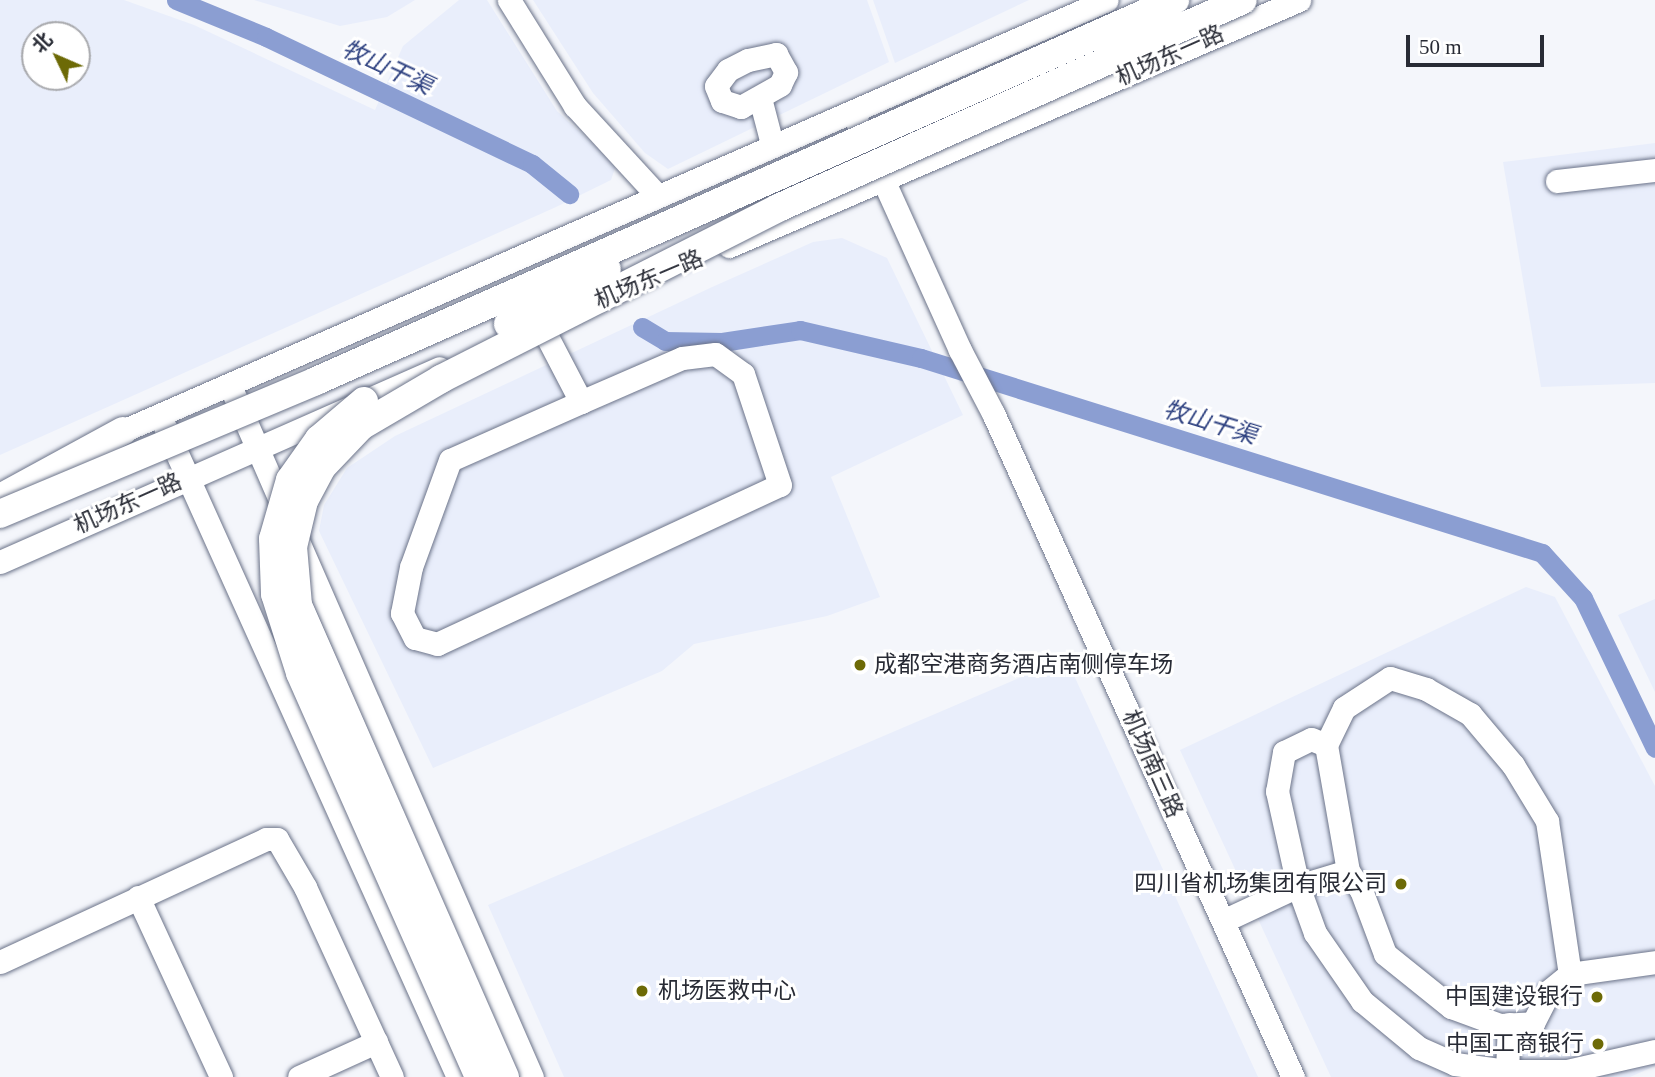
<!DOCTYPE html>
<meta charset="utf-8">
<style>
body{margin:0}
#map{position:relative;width:1655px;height:1077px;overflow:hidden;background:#f4f6fb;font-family:"Times New Roman","Noto Sans SC",serif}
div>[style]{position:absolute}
.built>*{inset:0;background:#e9eefb}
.canal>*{height:19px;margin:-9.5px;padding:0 9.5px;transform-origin:9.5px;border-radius:9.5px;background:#8b9ed2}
.roads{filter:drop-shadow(0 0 2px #6b7389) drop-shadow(0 0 2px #6b7389)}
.minor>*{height:23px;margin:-11.5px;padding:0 11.5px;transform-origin:11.5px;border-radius:11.5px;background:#fff}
.major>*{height:28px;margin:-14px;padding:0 14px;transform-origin:14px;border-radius:14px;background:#fff}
.bridges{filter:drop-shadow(0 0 2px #6b7389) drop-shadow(0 0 2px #6b7389)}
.major-bridge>*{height:28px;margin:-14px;padding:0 14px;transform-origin:14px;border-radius:14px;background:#fff}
.dots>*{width:19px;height:19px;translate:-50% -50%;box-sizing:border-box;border:4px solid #fff;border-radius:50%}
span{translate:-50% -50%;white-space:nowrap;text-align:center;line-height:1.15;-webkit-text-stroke:6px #fff;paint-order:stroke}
.street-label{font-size:23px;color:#282b35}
.poi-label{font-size:23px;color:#282b35}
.left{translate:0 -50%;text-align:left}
.right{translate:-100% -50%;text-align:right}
.water-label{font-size:24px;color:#2e4180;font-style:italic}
.north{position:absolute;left:21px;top:21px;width:70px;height:70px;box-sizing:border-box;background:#fff;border:2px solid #a9aaae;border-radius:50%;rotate:314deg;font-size:19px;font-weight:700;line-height:28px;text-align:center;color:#282b35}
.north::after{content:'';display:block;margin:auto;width:24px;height:32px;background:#6d6a06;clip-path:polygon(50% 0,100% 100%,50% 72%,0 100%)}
.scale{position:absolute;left:1406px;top:35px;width:138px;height:32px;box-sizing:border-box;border:4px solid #282b35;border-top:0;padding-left:9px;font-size:21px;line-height:24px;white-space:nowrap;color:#282b35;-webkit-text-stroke:5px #fff;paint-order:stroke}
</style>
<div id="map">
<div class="built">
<div style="clip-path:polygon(evenodd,0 0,124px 0,194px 25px,375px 110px,403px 46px,459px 0,487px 0,557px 111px,616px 165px,611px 180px,556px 207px,0 455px,0 0,35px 35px,77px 35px,77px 77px,35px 77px,35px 35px)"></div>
<div style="clip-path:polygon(254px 0,415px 0,387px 17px,340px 26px)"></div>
<div style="clip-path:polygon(533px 0,867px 0,889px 62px,668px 169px,645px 153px,593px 93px)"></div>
<div style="clip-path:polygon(873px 0,1029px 0,895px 63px)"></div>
<div style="clip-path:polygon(1655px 143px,1655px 383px,1541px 387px,1503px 162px)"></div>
<div style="clip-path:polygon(842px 238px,887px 258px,963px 415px,831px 477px,880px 597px,827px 616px,694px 644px,662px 671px,433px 768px,319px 531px,324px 505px,347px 468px,395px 436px,710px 288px,813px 242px)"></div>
<div style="clip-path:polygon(1526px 587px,1555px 597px,1655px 786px,1655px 1066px,1630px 1077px,1331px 1077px,1180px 750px)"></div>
<div style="clip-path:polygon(1655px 599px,1655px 692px,1618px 615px)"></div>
<div style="clip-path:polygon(1066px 658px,1258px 1077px,564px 1077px,488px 905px)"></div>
</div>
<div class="canal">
<div style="left:176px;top:0;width:97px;rotate:22.3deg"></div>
<div style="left:266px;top:37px;width:295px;rotate:25.5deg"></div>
<div style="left:532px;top:164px;width:48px;rotate:39deg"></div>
<div style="left:642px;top:327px;width:27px;rotate:31deg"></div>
<div style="left:665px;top:341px;width:57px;rotate:1deg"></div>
<div style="left:722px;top:342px;width:79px;rotate:-8.7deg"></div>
<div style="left:800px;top:330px;width:124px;rotate:13deg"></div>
<div style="left:921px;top:358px;width:651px;rotate:17.43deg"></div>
<div style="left:1542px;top:553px;width:61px;rotate:47.7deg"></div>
<div style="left:1583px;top:598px;width:166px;rotate:64.4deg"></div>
</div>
<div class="roads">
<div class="minor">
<div style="left:509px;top:0;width:125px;rotate:58.1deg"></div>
<div style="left:575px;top:106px;width:120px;rotate:47.4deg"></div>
<div style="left:776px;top:54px;width:21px;rotate:61deg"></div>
<div style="left:786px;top:72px;width:14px;rotate:115deg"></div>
<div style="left:780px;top:85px;width:45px;rotate:150.6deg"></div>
<div style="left:741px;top:107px;width:20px;rotate:-162deg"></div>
<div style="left:722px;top:101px;width:16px;rotate:-112deg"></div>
<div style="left:716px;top:86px;width:20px;rotate:-53deg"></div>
<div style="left:728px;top:70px;width:22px;rotate:-27deg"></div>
<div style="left:748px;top:60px;width:29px;rotate:-12deg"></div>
<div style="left:760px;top:98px;width:48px;rotate:75.4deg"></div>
<div style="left:857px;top:122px;width:250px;rotate:65.7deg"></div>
<div style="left:960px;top:350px;width:71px;rotate:62.4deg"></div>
<div style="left:993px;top:413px;width:729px;rotate:65.69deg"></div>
<div style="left:1557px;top:181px;width:99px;rotate:-6.4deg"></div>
<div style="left:729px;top:246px;width:621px;rotate:-23.34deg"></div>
<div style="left:541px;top:325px;width:87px;rotate:62.5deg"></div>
<div style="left:581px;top:402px;width:143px;rotate:156.1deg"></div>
<div style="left:450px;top:460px;width:114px;rotate:110deg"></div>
<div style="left:411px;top:567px;width:47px;rotate:101.1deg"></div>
<div style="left:402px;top:613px;width:28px;rotate:63deg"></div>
<div style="left:415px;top:638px;width:23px;rotate:15deg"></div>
<div style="left:437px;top:644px;width:378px;rotate:-24.9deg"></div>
<div style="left:780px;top:485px;width:117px;rotate:-108.4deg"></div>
<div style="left:743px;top:374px;width:34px;rotate:-144deg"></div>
<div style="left:715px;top:354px;width:33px;rotate:173deg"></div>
<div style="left:682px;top:358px;width:110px;rotate:156.5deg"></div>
<div style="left:235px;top:397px;width:742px;rotate:66.41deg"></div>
<div style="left:165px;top:427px;width:713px;rotate:65.74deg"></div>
<div style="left:109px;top:437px;width:1089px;rotate:-23.65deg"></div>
<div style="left:0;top:562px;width:480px;rotate:-23.8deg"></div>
<div style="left:1326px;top:745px;width:41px;rotate:-64.1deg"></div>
<div style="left:1344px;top:708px;width:55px;rotate:-33.1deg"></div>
<div style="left:1390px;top:678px;width:38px;rotate:17deg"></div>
<div style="left:1426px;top:689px;width:51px;rotate:29.6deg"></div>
<div style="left:1470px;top:714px;width:67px;rotate:49.9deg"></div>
<div style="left:1513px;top:765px;width:66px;rotate:58.7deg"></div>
<div style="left:1547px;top:821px;width:155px;rotate:81.5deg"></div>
<div style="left:1348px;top:871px;width:128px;rotate:-99.9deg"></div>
<div style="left:1326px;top:745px;width:16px;rotate:-158deg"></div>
<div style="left:1311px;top:739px;width:30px;rotate:154deg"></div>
<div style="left:1284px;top:752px;width:40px;rotate:100deg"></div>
<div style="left:1277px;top:791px;width:97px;rotate:77.5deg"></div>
<div style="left:1298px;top:886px;width:50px;rotate:70.1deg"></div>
<div style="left:1315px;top:933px;width:83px;rotate:55.3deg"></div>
<div style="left:1362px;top:1001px;width:74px;rotate:39.5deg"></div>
<div style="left:1419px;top:1048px;width:39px;rotate:24deg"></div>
<div style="left:1455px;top:1064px;width:52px;rotate:7.7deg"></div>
<div style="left:1507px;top:1071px;width:60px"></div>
<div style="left:1567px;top:1071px;width:90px;rotate:-12.8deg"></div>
<div style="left:138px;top:897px;width:198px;rotate:65.2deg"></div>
<div style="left:1223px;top:921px;width:83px;rotate:-25deg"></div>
<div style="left:1298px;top:886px;width:52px;rotate:-16.7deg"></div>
<div style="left:1348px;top:871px;width:23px;rotate:56deg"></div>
<div style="left:1361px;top:890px;width:68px;rotate:69.4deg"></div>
<div style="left:1385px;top:954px;width:85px;rotate:38.8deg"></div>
<div style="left:1451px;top:1007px;width:52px;rotate:20.2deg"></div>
<div style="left:1500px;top:1025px;width:33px;rotate:-3deg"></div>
<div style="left:1533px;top:1023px;width:36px;rotate:-63deg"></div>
<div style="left:1549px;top:991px;width:27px;rotate:-39deg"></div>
<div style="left:1570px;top:974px;width:86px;rotate:-8deg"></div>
<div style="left:0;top:962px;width:293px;rotate:-24.8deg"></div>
<div style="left:266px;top:839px;width:11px"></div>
<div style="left:277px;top:839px;width:56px;rotate:59.7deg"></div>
<div style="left:305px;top:887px;width:209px;rotate:65.4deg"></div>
<div style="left:1507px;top:1071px;width:47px;rotate:-87.6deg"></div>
<div style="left:299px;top:1077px;width:85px;rotate:-24.4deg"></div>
</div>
<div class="major">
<div style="left:0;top:498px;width:140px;rotate:-28.6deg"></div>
</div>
</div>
<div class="bridges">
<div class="major-bridge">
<div style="left:508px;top:324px;width:113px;rotate:-29.1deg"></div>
<div style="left:364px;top:401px;width:59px;rotate:139.8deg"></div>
<div style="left:319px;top:439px;width:50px;rotate:125.3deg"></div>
<div style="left:290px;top:480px;width:61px;rotate:106.1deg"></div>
<div style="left:273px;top:539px;width:55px;rotate:87.9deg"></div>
<div style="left:275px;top:594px;width:83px;rotate:72.4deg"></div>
<div style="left:300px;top:673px;width:442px;rotate:66.1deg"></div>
<div style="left:0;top:514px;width:343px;rotate:-22.8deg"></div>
<div style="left:316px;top:381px;width:940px;rotate:-23.92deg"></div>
<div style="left:505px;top:1077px;width:515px;rotate:-113.68deg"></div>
<div style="left:298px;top:605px;width:58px;rotate:-94.9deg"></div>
<div style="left:293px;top:547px;width:47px;rotate:-76.6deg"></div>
<div style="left:304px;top:501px;width:38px;rotate:-62deg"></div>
<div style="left:322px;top:467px;width:57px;rotate:-46.4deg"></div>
<div style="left:361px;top:426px;width:93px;rotate:-30.4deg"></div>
<div style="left:441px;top:379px;width:378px;rotate:-26.9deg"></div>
<div style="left:778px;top:208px;width:509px;rotate:-24.1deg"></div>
</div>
</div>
<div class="dots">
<div style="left:860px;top:665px;background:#6d6a06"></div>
<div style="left:1401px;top:884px;background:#6d6a06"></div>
<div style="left:642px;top:991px;background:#6d6a06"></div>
<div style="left:1597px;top:997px;background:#6d6a06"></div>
<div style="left:1598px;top:1044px;background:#6d6a06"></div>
</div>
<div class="street-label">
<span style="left:1170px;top:56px;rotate:-24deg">机场东一路</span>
<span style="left:649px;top:280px;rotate:-23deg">机场东一路</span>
<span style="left:128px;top:504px;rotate:-24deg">机场东一路</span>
<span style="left:1152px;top:764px;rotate:66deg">机场南三路</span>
</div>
<div class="poi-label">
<span class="left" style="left:874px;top:665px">成都空港商务酒店南侧停车场</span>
<span class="right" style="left:1387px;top:884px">四川省机场集团有限公司</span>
<span class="left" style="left:658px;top:991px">机场医救中心</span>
<span class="right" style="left:1583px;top:997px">中国建设银行</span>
<span class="right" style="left:1584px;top:1044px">中国工商银行</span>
</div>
<div class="water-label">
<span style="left:387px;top:68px;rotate:25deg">牧山干渠</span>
<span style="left:1210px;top:423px;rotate:17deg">牧山干渠</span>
</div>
<div class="north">北</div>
<div class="scale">50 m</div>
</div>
